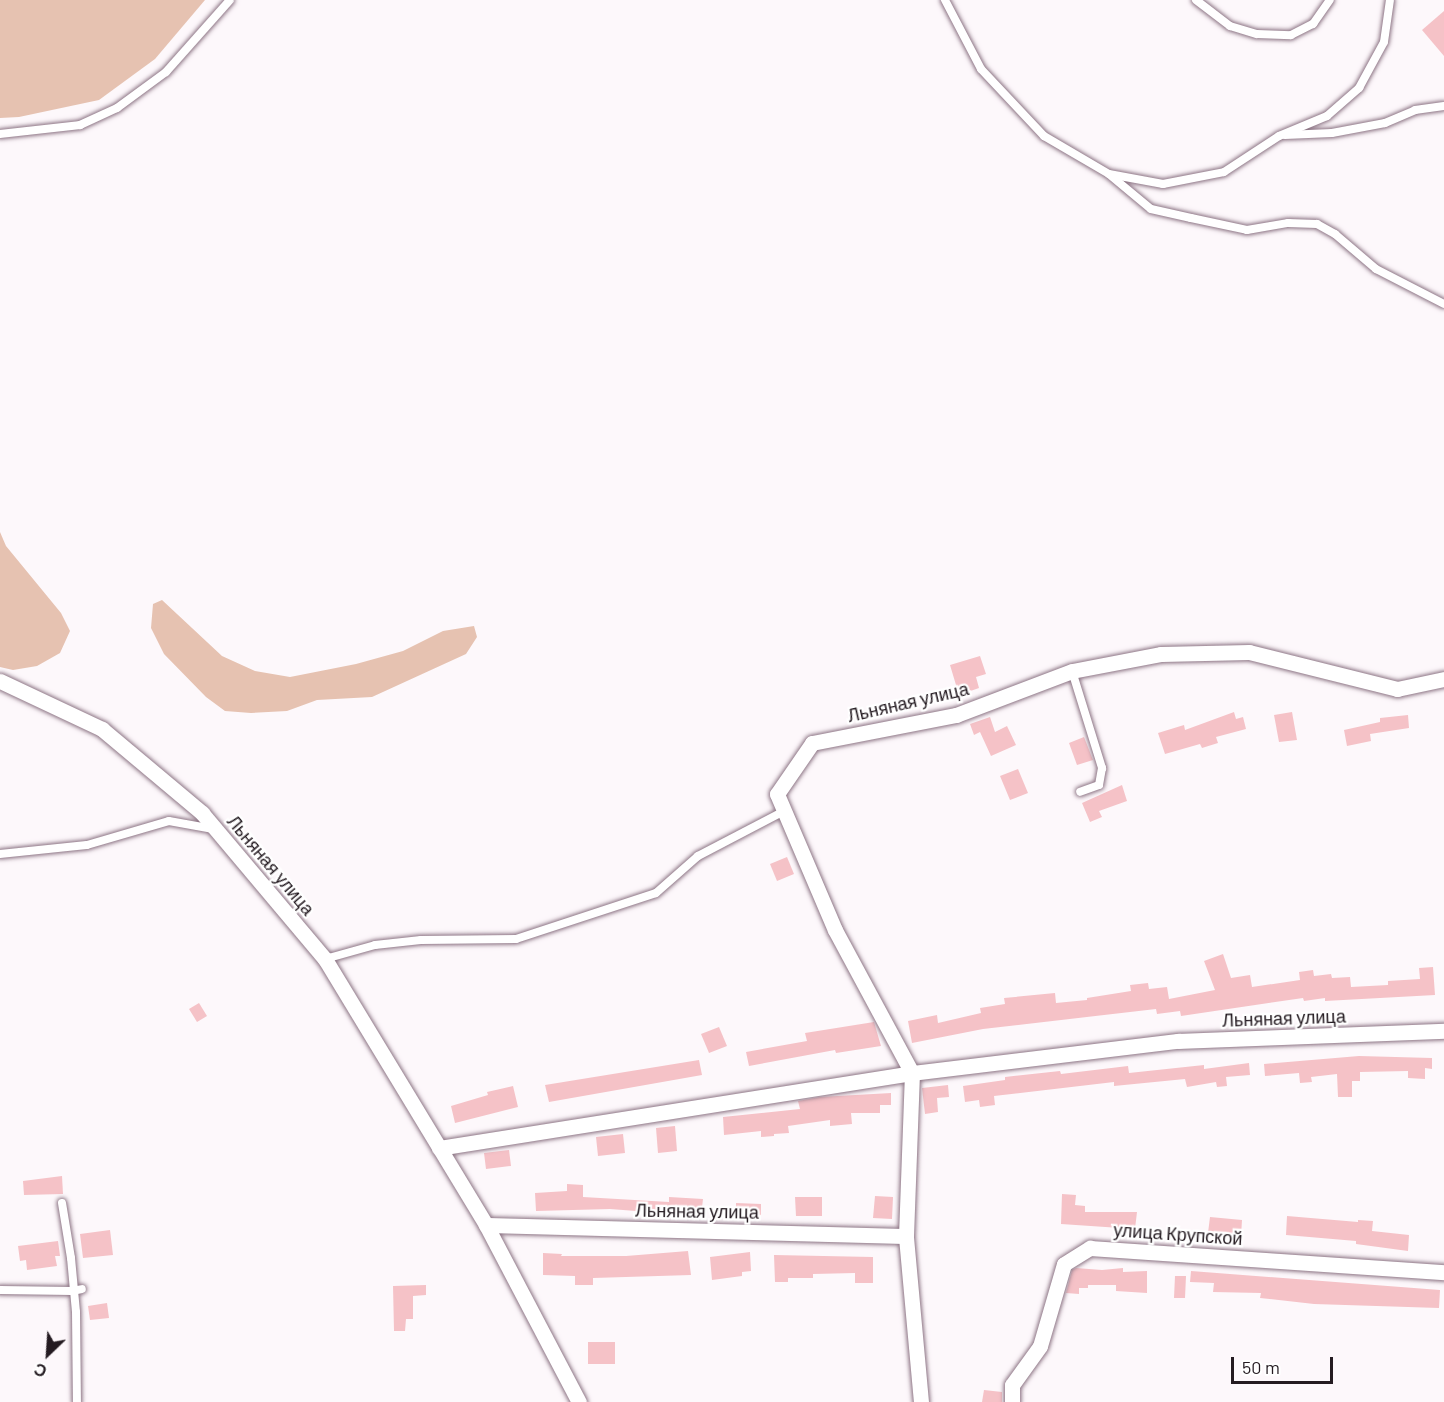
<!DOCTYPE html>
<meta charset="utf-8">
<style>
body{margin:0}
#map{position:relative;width:1444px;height:1402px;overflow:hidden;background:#fdf8fb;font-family:Barlow,sans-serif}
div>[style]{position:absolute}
.green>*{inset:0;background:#e6c2b1}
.building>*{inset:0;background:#f5c2c7}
.roads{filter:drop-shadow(0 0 2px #8d7585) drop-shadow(0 0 2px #8d7585)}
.lane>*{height:8px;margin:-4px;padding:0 4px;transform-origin:4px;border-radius:4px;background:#fff}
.street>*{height:15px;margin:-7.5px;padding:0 7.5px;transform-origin:7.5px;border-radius:7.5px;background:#fff}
span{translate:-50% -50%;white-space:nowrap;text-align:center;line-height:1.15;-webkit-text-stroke:4.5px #fff;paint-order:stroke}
.street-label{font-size:18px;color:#241b21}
.north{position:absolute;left:18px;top:1324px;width:60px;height:60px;-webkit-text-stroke:4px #fff;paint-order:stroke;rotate:205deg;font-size:16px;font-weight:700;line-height:24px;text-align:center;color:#241b21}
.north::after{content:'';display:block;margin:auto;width:21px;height:27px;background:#241b21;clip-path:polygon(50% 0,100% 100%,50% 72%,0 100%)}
.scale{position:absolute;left:1231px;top:1357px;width:102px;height:27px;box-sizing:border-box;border:3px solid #241b21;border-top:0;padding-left:8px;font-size:18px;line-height:21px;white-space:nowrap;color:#241b21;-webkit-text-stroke:4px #fff;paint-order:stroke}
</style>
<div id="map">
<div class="green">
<div style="clip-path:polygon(0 0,205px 0,155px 59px,99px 100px,19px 117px,0 118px)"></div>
<div style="clip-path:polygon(0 532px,6px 546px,61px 613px,70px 631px,60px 653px,37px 666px,13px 670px,0 667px)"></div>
<div style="clip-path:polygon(162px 600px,222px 656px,255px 671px,290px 677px,356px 664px,403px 651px,443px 631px,474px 626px,477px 637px,466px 654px,372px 697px,317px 700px,287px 711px,251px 713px,225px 711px,206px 697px,164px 654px,151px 628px,153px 604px)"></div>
</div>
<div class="building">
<div style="clip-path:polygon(1444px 11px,1444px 56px,1422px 30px)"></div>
<div style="clip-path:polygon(980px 656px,986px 674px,976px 677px,979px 688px,959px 695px,950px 665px)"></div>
<div style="clip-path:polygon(1234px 712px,1236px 719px,1243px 717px,1246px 729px,1216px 737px,1218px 743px,1202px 748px,1200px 744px,1165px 754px,1158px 733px,1184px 725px,1185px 730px)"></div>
<div style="clip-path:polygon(1292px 712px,1297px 740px,1279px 742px,1274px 715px)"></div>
<div style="clip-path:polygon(1408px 715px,1409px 728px,1370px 734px,1371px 741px,1347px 746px,1344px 730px,1380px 722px,1380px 718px)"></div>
<div style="clip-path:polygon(990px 717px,995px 732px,1007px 726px,1016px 745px,991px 756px,980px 732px,974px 735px,970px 724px)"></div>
<div style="clip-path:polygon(1084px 737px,1093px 760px,1077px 765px,1069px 743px)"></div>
<div style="clip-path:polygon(1018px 769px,1028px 793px,1010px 800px,1000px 776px)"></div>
<div style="clip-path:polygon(1122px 785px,1127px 801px,1099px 811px,1102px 817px,1090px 822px,1082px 803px)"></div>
<div style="clip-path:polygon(787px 857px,794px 874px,777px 881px,770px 864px)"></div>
<div style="clip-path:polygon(1223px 954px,1231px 978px,1250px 975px,1252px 987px,1300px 980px,1299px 972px,1313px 970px,1314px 976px,1331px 974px,1332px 978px,1350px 977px,1351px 987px,1388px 985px,1388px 981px,1420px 979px,1419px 968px,1433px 967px,1435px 995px,1325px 1001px,1325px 998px,1304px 1001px,1303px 998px,1181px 1016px,1180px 1011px,1157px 1014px,1156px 1009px,983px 1029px,912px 1043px,908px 1021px,937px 1015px,938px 1023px,981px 1013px,980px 1008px,1005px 1004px,1004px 998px,1055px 993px,1056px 1003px,1087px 1000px,1087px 998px,1131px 991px,1130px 985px,1148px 983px,1149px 989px,1167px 987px,1169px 999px,1215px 990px,1204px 961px)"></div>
<div style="clip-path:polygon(199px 1003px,207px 1016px,197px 1022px,189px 1009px)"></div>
<div style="clip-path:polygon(874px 1022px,881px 1046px,836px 1053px,835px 1050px,749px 1066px,746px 1052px,807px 1041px,805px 1033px)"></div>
<div style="clip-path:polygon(719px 1027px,727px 1046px,709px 1053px,701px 1034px)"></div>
<div style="clip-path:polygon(1359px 1056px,1432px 1058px,1432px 1069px,1425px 1068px,1425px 1079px,1408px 1078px,1408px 1071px,1360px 1072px,1360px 1081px,1352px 1081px,1352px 1097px,1338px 1097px,1337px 1074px,1311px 1077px,1312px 1082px,1300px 1083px,1299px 1073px,1265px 1076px,1264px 1064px)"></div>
<div style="clip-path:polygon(699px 1060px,702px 1075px,549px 1102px,545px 1085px)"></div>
<div style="clip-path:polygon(1249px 1063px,1250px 1075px,1226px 1077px,1227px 1086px,1217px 1087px,1216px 1082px,1187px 1087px,1185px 1079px,1114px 1086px,1114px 1082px,994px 1096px,995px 1105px,980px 1107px,979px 1100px,965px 1102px,963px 1086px,1005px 1080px,1005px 1077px,1060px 1071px,1061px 1074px,1128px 1066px,1129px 1073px,1204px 1065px,1204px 1069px)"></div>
<div style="clip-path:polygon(948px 1085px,949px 1097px,937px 1098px,938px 1112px,925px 1114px,922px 1088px)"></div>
<div style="clip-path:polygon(513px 1086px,518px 1107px,455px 1123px,451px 1106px,488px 1095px,487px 1092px)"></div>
<div style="clip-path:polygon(891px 1093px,891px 1105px,880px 1105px,880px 1113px,851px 1113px,852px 1124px,830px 1126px,830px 1120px,788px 1126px,789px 1133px,774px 1134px,774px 1136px,761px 1137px,761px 1131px,724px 1135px,723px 1117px,800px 1109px,798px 1101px,820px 1097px)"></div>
<div style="clip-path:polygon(675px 1126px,677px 1151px,658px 1153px,656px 1128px)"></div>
<div style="clip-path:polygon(623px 1134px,625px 1153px,598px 1156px,596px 1137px)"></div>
<div style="clip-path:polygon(509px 1150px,511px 1166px,486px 1169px,484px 1153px)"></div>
<div style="clip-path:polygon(62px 1176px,63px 1194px,24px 1195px,23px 1181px)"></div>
<div style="clip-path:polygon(567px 1184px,583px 1185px,583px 1197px,669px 1202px,669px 1197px,703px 1199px,701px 1216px,610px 1209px,536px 1211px,535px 1193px,567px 1191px)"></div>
<div style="clip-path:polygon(1062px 1194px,1076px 1195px,1075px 1205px,1085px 1206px,1085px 1212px,1137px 1212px,1135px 1229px,1061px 1224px)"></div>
<div style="clip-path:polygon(875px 1196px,893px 1197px,892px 1219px,873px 1218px)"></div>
<div style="clip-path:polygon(795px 1197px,822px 1197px,822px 1216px,796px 1216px)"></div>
<div style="clip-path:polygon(736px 1203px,761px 1204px,761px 1217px,736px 1217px)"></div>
<div style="clip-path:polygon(1287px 1216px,1358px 1222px,1358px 1220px,1373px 1221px,1372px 1231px,1409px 1235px,1408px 1251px,1356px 1244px,1356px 1241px,1286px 1235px)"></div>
<div style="clip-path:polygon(1210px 1217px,1242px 1220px,1241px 1236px,1208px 1233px)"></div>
<div style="clip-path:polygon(110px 1230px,113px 1255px,83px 1258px,80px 1234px)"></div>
<div style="clip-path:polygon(58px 1241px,60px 1256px,55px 1256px,57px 1266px,27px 1270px,26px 1260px,20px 1261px,18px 1246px)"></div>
<div style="clip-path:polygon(688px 1251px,691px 1275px,593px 1278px,593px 1285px,575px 1285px,575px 1276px,543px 1275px,543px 1253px,562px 1254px,561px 1256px,626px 1256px)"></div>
<div style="clip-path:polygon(750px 1252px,751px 1271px,742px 1272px,742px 1276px,712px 1280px,710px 1257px)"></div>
<div style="clip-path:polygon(774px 1255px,873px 1257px,873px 1283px,855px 1283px,855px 1273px,813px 1274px,813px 1278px,788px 1278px,788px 1282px,775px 1282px)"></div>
<div style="clip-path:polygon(1076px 1268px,1102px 1270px,1123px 1268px,1123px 1272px,1147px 1271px,1147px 1293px,1116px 1291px,1116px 1285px,1088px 1285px,1088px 1288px,1079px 1288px,1079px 1294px,1066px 1293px,1072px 1270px)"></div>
<div style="clip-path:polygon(1191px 1271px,1440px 1290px,1439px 1308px,1314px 1304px,1260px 1298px,1261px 1293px,1213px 1292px,1214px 1283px,1190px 1282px)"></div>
<div style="clip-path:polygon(1175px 1276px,1186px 1276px,1185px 1298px,1174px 1298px)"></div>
<div style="clip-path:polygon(426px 1285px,426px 1295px,413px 1296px,413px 1319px,406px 1319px,405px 1331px,394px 1331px,393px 1286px)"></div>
<div style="clip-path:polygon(107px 1303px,109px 1318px,90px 1320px,88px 1306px)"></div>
<div style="clip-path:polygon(588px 1342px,615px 1342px,615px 1364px,588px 1364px)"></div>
<div style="clip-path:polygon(984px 1390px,1002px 1392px,1002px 1402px,982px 1402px)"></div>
</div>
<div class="roads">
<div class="lane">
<div style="left:945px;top:0;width:78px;rotate:62.4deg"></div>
<div style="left:981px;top:69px;width:92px;rotate:46.8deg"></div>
<div style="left:1044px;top:136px;width:75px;rotate:30.3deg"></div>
<div style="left:1109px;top:174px;width:55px;rotate:10.5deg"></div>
<div style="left:1163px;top:184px;width:62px;rotate:-11.1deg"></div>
<div style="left:1224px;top:172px;width:66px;rotate:-33.2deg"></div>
<div style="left:1279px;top:136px;width:52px;rotate:-22.6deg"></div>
<div style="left:1327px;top:116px;width:43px;rotate:-41.2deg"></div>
<div style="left:1359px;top:88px;width:52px;rotate:-61.5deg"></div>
<div style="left:1384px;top:42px;width:42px;rotate:-81.9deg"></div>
<div style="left:1196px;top:0;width:43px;rotate:37.4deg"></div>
<div style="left:1230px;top:26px;width:28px;rotate:17deg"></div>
<div style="left:1257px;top:34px;width:34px;rotate:2deg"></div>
<div style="left:1291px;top:35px;width:25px;rotate:-27deg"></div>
<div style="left:1313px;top:24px;width:29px;rotate:-55deg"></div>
<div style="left:0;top:134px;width:81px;rotate:-6.4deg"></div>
<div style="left:80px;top:125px;width:41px;rotate:-24.7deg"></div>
<div style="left:117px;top:108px;width:61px;rotate:-36.3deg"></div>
<div style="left:166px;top:72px;width:96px;rotate:-48.4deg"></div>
<div style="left:1285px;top:135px;width:47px;rotate:-2.4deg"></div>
<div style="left:1332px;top:133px;width:54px;rotate:-10.7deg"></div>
<div style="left:1385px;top:123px;width:33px;rotate:-23deg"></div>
<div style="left:1415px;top:110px;width:29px;rotate:-8deg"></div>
<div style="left:1110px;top:175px;width:53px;rotate:39.7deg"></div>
<div style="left:1151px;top:209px;width:41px;rotate:12.7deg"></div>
<div style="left:1191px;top:218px;width:57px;rotate:12.1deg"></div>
<div style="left:1247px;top:230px;width:42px;rotate:-9.7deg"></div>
<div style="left:1288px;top:223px;width:29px;rotate:2deg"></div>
<div style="left:1317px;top:224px;width:21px;rotate:29deg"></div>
<div style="left:1335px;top:234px;width:54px;rotate:40.5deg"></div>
<div style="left:1376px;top:269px;width:76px;rotate:27.2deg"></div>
<div style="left:1072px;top:671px;width:102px;rotate:72.8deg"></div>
<div style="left:1102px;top:768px;width:17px;rotate:100deg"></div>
<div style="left:1099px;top:785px;width:20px;rotate:160deg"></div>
<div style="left:0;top:854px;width:87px;rotate:-5.9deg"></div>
<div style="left:87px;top:845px;width:85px;rotate:-16.3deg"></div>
<div style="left:169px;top:821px;width:45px;rotate:10.3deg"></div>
<div style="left:325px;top:959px;width:52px;rotate:-15.6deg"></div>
<div style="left:375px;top:945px;width:46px;rotate:-6.2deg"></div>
<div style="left:421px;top:940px;width:95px;rotate:-0.6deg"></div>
<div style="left:516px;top:939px;width:147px;rotate:-18.2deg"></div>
<div style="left:656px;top:893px;width:56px;rotate:-41.4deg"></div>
<div style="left:698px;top:856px;width:97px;rotate:-27.6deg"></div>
<div style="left:62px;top:1203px;width:56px;rotate:80.7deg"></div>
<div style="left:71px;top:1258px;width:54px;rotate:84.7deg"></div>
<div style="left:76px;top:1312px;width:90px;rotate:89.4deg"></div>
<div style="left:0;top:1290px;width:72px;rotate:0.8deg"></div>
<div style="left:72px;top:1291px;width:10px;rotate:-11deg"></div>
</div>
<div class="street">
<div style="left:0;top:681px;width:113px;rotate:25.2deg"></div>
<div style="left:102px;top:729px;width:131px;rotate:40deg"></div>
<div style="left:202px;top:813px;width:191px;rotate:49.9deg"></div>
<div style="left:325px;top:959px;width:311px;rotate:58.8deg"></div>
<div style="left:486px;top:1225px;width:200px;rotate:62.3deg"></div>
<div style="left:439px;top:1148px;width:479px;rotate:-9deg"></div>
<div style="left:912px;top:1073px;width:268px;rotate:-6.9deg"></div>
<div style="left:1178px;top:1041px;width:266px;rotate:-2.2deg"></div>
<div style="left:486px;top:1225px;width:420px;rotate:1.5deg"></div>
<div style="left:921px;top:1402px;width:167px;rotate:-95.2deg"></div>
<div style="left:906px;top:1236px;width:163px;rotate:-87.9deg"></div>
<div style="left:912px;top:1073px;width:162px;rotate:-118.3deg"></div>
<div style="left:835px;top:930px;width:148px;rotate:-113.1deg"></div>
<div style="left:777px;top:794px;width:62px;rotate:-55.5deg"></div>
<div style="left:812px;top:743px;width:147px;rotate:-11deg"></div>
<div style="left:956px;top:715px;width:124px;rotate:-20.8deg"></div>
<div style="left:1072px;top:671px;width:91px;rotate:-10.8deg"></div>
<div style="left:1161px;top:654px;width:88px;rotate:-1.3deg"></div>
<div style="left:1249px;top:652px;width:153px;rotate:14deg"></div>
<div style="left:1397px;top:689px;width:48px;rotate:-12deg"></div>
<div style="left:1012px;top:1402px;width:17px;rotate:-90deg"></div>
<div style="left:1012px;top:1385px;width:48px;rotate:-54.3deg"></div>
<div style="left:1040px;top:1346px;width:85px;rotate:-73.7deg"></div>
<div style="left:1064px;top:1264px;width:31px;rotate:-32deg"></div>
<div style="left:1090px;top:1248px;width:355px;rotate:3.9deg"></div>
</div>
</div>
<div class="street-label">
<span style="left:908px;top:702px;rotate:-13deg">Льняная улица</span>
<span style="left:271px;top:865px;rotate:50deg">Льняная улица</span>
<span style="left:1284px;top:1018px;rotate:-2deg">Льняная улица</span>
<span style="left:697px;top:1211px;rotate:1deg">Льняная улица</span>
<span style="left:1178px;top:1234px;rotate:4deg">улица Крупской</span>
</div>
<div class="north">С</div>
<div class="scale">50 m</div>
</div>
